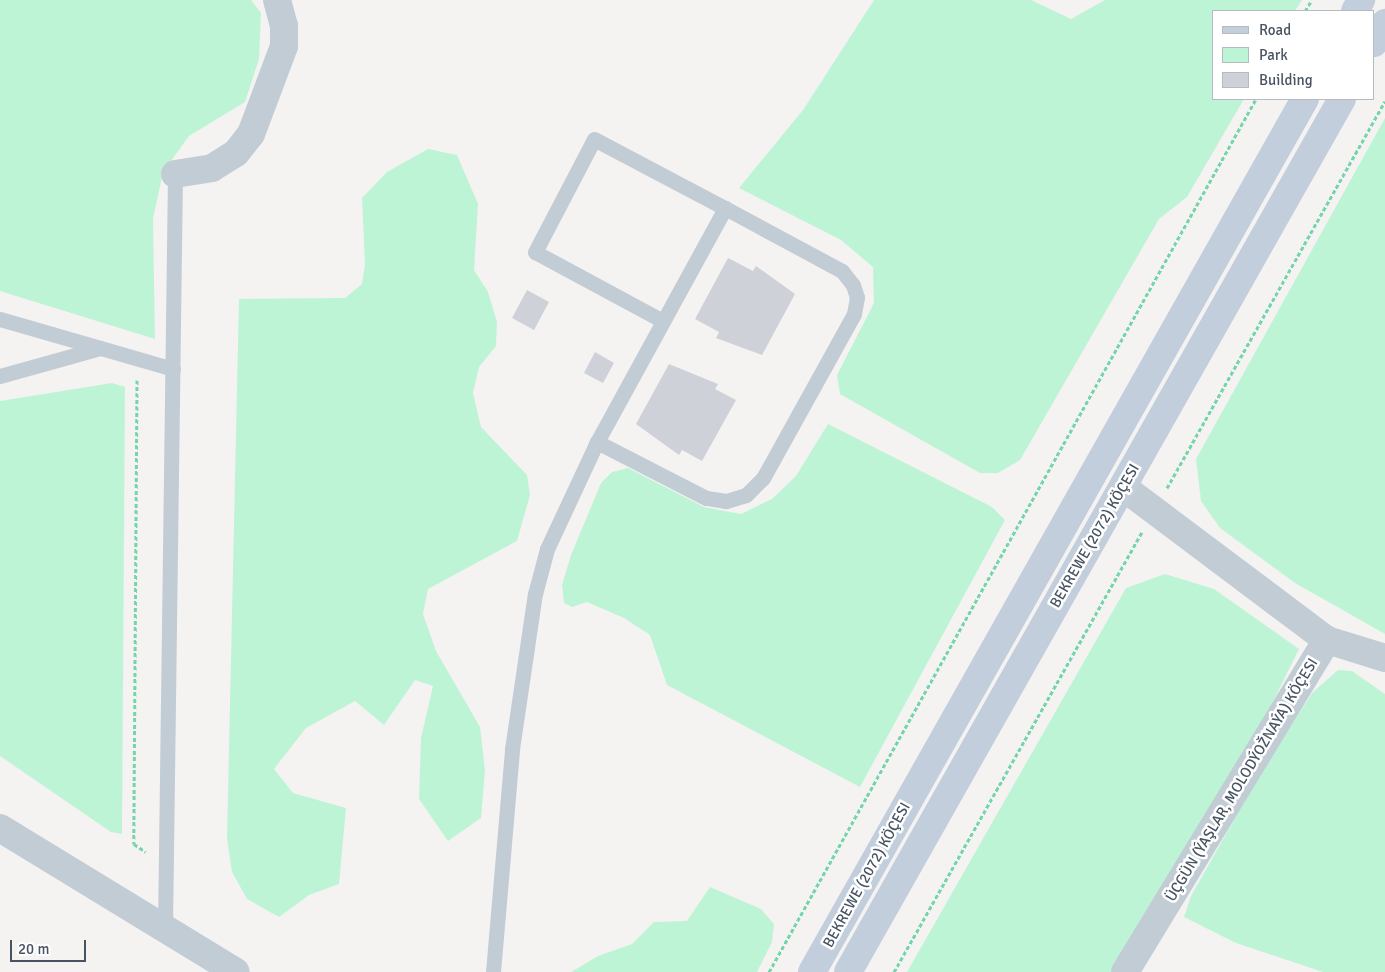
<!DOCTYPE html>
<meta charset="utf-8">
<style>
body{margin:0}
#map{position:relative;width:1385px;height:972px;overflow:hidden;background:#f5f2f2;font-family:Signika,sans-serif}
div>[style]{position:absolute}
.green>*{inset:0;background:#bef4d6}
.building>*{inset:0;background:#ced1d8}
.path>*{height:3px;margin-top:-1.5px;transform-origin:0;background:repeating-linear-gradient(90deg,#72d6aa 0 4px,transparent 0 6.5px)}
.service>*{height:15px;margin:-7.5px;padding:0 7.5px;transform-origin:7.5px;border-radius:7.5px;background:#c2ccd5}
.minor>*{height:28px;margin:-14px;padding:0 14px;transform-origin:14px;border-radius:14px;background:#c2ccd5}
.secondary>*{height:28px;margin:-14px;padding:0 14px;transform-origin:14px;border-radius:14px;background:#c3cedc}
span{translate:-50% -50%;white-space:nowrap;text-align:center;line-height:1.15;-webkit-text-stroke:5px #fff;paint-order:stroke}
.street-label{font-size:15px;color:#485462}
.legend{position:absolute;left:1212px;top:10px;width:162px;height:90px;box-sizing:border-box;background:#fff;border:1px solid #b6bbc0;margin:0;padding:6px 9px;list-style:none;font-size:15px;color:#485462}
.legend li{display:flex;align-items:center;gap:10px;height:25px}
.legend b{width:25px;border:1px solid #b6bbc0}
.scale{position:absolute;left:10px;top:940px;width:76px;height:22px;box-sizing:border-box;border:2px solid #485462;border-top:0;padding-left:6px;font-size:15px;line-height:18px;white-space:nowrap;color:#485462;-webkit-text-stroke:4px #fff;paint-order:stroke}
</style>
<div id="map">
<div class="green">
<div style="clip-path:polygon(0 0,251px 0,261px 13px,259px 59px,245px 102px,189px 136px,163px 172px,153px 219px,155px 339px,0 291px)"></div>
<div style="clip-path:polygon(874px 0,1031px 0,1071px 19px,1105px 0,1302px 0,1295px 11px,1214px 11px,1214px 99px,1244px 99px,1187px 197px,1159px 219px,1020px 460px,998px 473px,980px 473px,840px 394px,837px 375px,874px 303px,873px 267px,841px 240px,739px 188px,803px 110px)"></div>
<div style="clip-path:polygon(1385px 118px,1385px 634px,1295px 583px,1220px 528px,1201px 501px,1196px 459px)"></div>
<div style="clip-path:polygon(428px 149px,457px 155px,478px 204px,474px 270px,488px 292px,497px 322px,496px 346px,479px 367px,473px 393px,481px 427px,527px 475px,530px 495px,517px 541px,428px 589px,423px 614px,436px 651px,480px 727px,485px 770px,481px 818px,448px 841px,419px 799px,421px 738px,433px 686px,415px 680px,384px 725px,355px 701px,306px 728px,274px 769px,293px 793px,346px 808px,339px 884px,309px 895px,279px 917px,247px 899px,232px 872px,227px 839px,239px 299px,345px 298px,362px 284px,365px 264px,362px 198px,387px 172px)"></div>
<div style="clip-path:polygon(112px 383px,125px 387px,122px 834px,111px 832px,0 756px,0 401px)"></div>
<div style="clip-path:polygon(828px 424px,992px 507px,1005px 520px,860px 787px,667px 685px,650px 635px,624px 618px,587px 602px,572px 607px,564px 603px,562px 585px,571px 555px,601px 483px,612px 472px,628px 468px,704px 507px,741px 514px,772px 499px,796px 476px)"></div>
<div style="clip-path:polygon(1165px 574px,1214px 589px,1299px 649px,1257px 734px,1115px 972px,907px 972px,1126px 588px)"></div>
<div style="clip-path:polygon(1338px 670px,1352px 671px,1385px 694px,1385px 972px,1323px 972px,1236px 943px,1184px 917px,1191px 896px,1265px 765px,1313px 692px)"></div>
<div style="clip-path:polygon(710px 887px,761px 909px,774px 924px,772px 942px,757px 972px,571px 972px,598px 956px,632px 944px,654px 922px,687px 921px)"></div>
</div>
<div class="building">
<div style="clip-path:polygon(728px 258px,753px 271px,756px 266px,795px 294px,762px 355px,716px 338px,719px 332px,695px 319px)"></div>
<div style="clip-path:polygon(527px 290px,549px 302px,534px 330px,512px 318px)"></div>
<div style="clip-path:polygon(595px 352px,614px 363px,603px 383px,584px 373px)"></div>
<div style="clip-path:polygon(669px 364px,718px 384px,715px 389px,736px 400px,702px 461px,682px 450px,679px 455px,636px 424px)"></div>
</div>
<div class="path">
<div style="left:1305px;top:11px;width:13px;rotate:-58deg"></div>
<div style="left:137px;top:380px;width:464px;rotate:90.4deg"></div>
<div style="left:134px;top:844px;width:14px;rotate:34deg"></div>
<div style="left:1167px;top:488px;width:444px;rotate:-60.6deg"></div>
<div style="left:769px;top:972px;width:1000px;rotate:-60.85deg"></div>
<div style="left:894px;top:972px;width:505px;rotate:-60.59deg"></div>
</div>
<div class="service">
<div style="left:0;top:319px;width:180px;rotate:16.1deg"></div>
<div style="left:663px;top:321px;width:145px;rotate:-151.7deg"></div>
<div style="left:535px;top:252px;width:127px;rotate:-62.4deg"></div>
<div style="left:594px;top:139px;width:148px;rotate:27.8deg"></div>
<div style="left:0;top:376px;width:104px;rotate:-15.6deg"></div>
<div style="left:165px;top:928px;width:754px;rotate:-89.24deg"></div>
<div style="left:493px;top:972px;width:224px;rotate:-85.1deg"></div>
<div style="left:512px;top:749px;width:157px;rotate:-81.6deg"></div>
<div style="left:535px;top:594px;width:47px;rotate:-75.1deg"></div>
<div style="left:547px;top:549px;width:118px;rotate:-65deg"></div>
<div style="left:597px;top:442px;width:267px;rotate:-61.3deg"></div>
<div style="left:725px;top:208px;width:133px;rotate:28.3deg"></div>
<div style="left:842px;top:271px;width:18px;rotate:52deg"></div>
<div style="left:853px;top:285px;width:13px;rotate:72deg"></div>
<div style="left:857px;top:297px;width:17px;rotate:100deg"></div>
<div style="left:854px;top:314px;width:188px;rotate:119deg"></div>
<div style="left:763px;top:478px;width:24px;rotate:135deg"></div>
<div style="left:746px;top:495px;width:21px;rotate:163deg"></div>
<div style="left:726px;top:501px;width:20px;rotate:-171deg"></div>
<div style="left:706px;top:498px;width:123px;rotate:-152.8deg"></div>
</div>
<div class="minor">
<div style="left:175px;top:174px;width:37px;rotate:-9deg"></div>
<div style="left:212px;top:168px;width:28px;rotate:-32deg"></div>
<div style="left:236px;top:153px;width:24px;rotate:-52deg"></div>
<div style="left:251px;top:134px;width:94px;rotate:-69.4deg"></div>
<div style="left:284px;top:46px;width:20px;rotate:-90deg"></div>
<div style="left:284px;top:26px;width:27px;rotate:-105deg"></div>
<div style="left:1123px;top:487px;width:255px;rotate:36.9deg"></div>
<div style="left:0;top:828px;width:276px;rotate:31.4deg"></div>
<div style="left:1125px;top:972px;width:389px;rotate:-58.7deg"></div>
<div style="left:1327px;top:640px;width:61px;rotate:17.2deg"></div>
</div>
<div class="secondary">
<div style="left:1355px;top:11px;width:13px;rotate:-61deg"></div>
<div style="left:1374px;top:43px;width:23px;rotate:-61deg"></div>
<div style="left:812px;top:972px;width:1003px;rotate:-60.55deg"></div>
<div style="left:848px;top:972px;width:1003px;rotate:-60.5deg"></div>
</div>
<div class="street-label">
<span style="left:1095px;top:536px;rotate:-60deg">BEKREWE (2072) KÖÇESI</span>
<span style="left:1242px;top:780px;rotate:-59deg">ÜÇGÜN (ÝAŞLAR, MOLODÝOŽNAÝA) KÖÇESI</span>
<span style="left:867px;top:875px;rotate:-61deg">BEKREWE (2072) KÖÇESI</span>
</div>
<ul class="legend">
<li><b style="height:6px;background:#c3cedc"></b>Road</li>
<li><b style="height:14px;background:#bef4d6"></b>Park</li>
<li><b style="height:14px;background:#ced1d8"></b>Building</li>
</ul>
<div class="scale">20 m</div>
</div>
